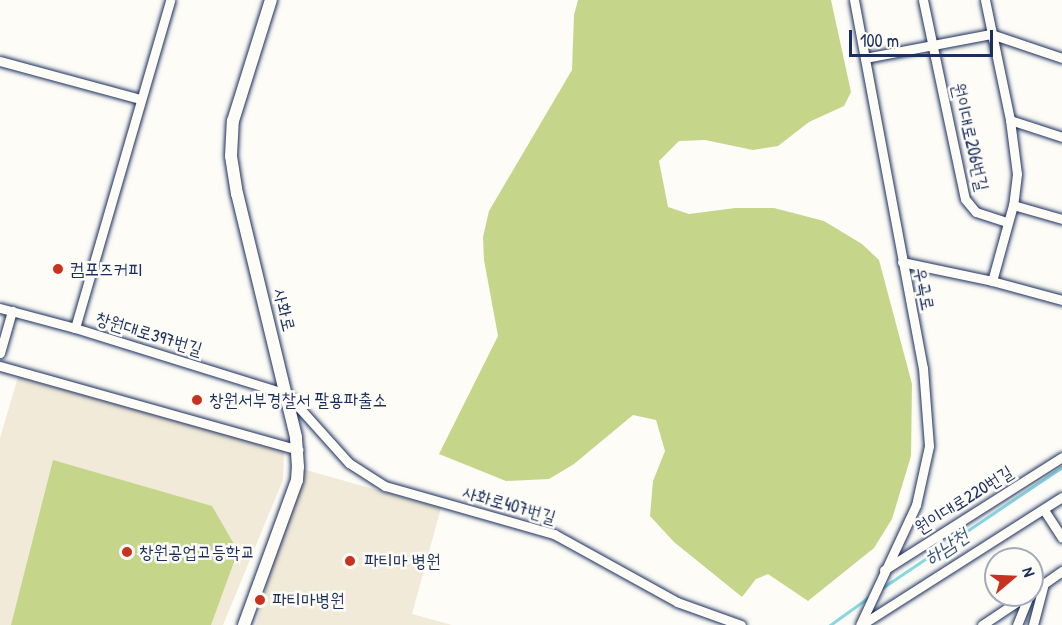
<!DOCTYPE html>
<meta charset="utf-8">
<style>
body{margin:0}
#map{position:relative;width:1062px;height:625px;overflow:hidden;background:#fdfcf7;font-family:"Patrick Hand","Poor Story",sans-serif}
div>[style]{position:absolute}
.built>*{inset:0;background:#f2ead8}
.green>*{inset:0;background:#c5d68a}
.stream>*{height:3px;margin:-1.5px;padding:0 1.5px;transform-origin:1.5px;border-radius:1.5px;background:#87d8e1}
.roads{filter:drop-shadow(0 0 2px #1b2f5e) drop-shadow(0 0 2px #1b2f5e)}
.minor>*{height:9px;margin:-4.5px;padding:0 4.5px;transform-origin:4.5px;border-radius:4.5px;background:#fdfcf7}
.major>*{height:12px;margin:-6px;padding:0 6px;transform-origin:6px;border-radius:6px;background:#fdfcf7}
.dots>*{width:16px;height:16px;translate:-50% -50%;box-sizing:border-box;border:3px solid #fdfcf7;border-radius:50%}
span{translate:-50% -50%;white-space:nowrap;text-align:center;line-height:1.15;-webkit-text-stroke:5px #fdfcf7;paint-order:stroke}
.street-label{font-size:18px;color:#1b2f5e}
.poi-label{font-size:18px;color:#1b2f5e}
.left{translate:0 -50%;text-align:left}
.water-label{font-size:20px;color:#36597f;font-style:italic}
.north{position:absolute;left:984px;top:547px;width:60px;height:60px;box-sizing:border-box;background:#fdfcf7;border:2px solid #a3aaba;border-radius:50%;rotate:71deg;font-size:16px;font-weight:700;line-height:24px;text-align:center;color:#1b2f5e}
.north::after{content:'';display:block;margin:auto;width:21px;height:27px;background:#c8321e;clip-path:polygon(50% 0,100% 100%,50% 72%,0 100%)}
.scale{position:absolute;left:849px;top:30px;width:144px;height:27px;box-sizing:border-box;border:3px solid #1b2f5e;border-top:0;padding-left:8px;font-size:18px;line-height:21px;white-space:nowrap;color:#1b2f5e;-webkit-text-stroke:4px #fdfcf7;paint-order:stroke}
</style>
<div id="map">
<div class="built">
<div style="clip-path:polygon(18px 377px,284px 451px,283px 480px,223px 625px,0 625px,0 438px)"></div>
<div style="clip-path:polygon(299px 468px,441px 508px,412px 614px,452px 625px,256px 625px)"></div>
</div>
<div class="green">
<div style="clip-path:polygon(578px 0,831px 0,851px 92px,844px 106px,809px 122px,778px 146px,753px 150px,705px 140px,679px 141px,659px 161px,668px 207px,689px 214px,735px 208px,774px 208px,824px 221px,862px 244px,879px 260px,912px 384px,911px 456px,892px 519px,874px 548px,808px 601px,768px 574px,756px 579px,742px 597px,674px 542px,650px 516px,653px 481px,665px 451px,656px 420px,633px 415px,574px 464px,549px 479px,506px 481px,439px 454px,498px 336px,484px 260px,483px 237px,489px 211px,572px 70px,574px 15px)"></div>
<div style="clip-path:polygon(53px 460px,212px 506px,238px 551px,211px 625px,11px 625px)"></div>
</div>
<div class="stream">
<div style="left:879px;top:590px;width:220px;rotate:-33.9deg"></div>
<div style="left:830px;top:625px;width:48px;rotate:-35.7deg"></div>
</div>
<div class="roads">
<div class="minor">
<div style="left:854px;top:0;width:374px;rotate:79.4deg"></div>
<div style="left:923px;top:368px;width:78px;rotate:85.6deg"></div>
<div style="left:929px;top:446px;width:60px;rotate:102.4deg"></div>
<div style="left:916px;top:505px;width:132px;rotate:115deg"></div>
<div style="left:923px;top:0;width:203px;rotate:78.1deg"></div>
<div style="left:965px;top:199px;width:17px;rotate:50deg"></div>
<div style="left:976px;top:212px;width:33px;rotate:18deg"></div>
<div style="left:985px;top:0;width:123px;rotate:78.2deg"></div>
<div style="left:1010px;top:120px;width:54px;rotate:82.6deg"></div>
<div style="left:1017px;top:174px;width:31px;rotate:97deg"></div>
<div style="left:1013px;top:205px;width:79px;rotate:105.4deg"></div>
<div style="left:865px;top:58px;width:128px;rotate:-10.8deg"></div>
<div style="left:991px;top:34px;width:75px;rotate:18.7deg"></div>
<div style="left:0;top:61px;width:145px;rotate:15.2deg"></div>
<div style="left:1010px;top:120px;width:55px;rotate:18.1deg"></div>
<div style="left:1013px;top:205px;width:51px;rotate:15.9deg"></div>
<div style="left:902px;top:262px;width:92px;rotate:11.9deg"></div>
<div style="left:992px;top:281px;width:73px;rotate:15.2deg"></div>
<div style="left:0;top:308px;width:78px;rotate:14.9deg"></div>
<div style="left:75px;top:328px;width:222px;rotate:17.3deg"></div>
<div style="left:287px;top:394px;width:93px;rotate:48.1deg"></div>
<div style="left:349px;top:463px;width:43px;rotate:32.6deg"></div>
<div style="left:385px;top:486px;width:176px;rotate:15.9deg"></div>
<div style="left:554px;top:534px;width:141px;rotate:28.9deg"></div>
<div style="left:677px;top:602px;width:68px;rotate:19.8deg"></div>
<div style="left:75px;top:328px;width:341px;rotate:-73.8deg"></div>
<div style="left:0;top:353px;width:44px;rotate:-74.1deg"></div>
<div style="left:0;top:366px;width:310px;rotate:15.7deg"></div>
<div style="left:1044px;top:510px;width:33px;rotate:57deg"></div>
<div style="left:884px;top:570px;width:211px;rotate:-32.4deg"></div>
<div style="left:1032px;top:592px;width:37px;rotate:-35deg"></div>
<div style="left:861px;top:625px;width:238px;rotate:-32.5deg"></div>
<div style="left:982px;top:625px;width:54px;rotate:-33.7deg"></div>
<div style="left:1017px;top:625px;width:32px;rotate:-68deg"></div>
<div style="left:1033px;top:625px;width:43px;rotate:-75.3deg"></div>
</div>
<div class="major">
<div style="left:244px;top:625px;width:154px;rotate:-69.9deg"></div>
<div style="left:297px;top:480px;width:13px;rotate:-86deg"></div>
<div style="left:298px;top:467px;width:30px;rotate:-94deg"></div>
<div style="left:296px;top:437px;width:250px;rotate:-103.6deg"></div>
<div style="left:237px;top:194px;width:38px;rotate:-99deg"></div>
<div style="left:231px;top:156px;width:35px;rotate:-87deg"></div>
<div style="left:233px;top:121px;width:127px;rotate:-72.6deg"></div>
</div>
</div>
<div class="dots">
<div style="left:58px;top:269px;background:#c8321e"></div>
<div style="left:197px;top:400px;background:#c8321e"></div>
<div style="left:127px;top:552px;background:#c8321e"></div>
<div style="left:350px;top:561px;background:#c8321e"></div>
<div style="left:260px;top:600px;background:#c8321e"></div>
</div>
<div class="street-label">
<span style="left:970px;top:137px;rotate:77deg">원이대로206번길</span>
<span style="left:924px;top:289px;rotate:79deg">우곡로</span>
<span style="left:284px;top:310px;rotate:76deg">사화로</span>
<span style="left:149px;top:334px;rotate:17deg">창원대로397번길</span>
<span style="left:964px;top:500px;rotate:-32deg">원이대로220번길</span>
<span style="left:509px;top:505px;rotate:16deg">사화로407번길</span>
</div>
<div class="poi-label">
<span class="left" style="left:70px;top:269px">컴포즈커피</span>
<span class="left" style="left:209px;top:400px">창원서부경찰서 팔용파출소</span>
<span class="left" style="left:139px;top:552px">창원공업고등학교</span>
<span class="left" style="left:364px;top:561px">파티마 병원</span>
<span class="left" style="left:272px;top:600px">파티마병원</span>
</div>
<div class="water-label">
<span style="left:946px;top:546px;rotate:-34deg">하남천</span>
</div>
<div class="north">N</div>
<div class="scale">100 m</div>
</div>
